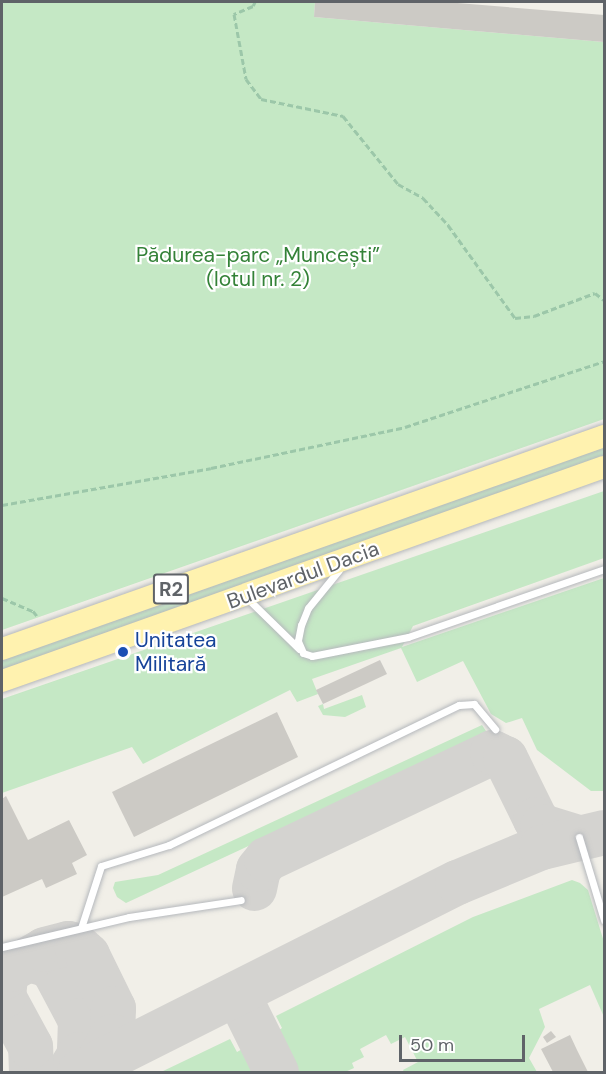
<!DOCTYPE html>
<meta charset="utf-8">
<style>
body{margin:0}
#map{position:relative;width:606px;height:1074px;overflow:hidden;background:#f1efe8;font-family:"DM Sans",sans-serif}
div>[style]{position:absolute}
.green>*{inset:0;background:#c5e8c5}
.taxiway>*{height:45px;margin:-22.5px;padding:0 22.5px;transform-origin:22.5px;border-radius:22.5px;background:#d4d3d0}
.building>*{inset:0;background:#cccac5}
.path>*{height:3px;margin-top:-1.5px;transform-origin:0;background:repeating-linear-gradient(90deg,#9cc7a9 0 6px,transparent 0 9px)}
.roads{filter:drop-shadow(0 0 2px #b5b8bc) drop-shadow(0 0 2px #b5b8bc)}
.service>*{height:7px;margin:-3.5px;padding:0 3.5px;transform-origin:3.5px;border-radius:3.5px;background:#fff}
.primary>*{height:22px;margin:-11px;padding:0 11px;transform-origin:11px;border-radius:11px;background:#fff2af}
.dots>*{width:16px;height:16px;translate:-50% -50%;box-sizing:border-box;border:3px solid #fff;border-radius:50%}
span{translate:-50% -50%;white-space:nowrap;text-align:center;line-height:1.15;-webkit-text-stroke:4.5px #fff;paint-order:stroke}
.shield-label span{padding:2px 4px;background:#fff;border:2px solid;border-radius:4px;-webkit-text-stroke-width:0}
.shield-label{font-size:20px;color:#5f6368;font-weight:700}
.park-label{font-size:21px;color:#348238}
.street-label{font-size:21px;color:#5f6368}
.transit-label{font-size:21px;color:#164399}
.left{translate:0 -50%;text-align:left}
.frame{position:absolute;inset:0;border:3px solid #5f6368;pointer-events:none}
.scale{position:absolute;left:399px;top:1035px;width:126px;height:27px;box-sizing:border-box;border:3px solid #5f6368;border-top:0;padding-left:8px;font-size:18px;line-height:21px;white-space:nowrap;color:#5f6368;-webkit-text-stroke:4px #fff;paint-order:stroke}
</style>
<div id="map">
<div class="green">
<div style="clip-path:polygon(2px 2px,315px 2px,314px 17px,604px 42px,604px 419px,2px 630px)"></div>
<div style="clip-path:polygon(604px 446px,604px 458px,2px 671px,2px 657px)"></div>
<div style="clip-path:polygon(604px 491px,604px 558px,413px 626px,402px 647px,604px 578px,604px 791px,591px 791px,537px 750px,522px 718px,506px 723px,491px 714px,463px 661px,417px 682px,401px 648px,312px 679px,318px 694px,297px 702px,290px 690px,143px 764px,132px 747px,2px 793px,2px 699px)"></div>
<div style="clip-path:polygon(362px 695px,366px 707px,345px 717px,323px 715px,318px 706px,323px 704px,324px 709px)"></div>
<div style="clip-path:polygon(482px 725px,486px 731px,483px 737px,126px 903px,117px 897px,113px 888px,115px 882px,158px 875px)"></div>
<div style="clip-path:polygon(572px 880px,580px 883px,588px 890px,604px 942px,604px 1017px,590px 985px,539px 1009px,545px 1027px,529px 1058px,537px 1072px,404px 1072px,403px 1070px,418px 1062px,405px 1037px,391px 1044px,386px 1035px,360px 1049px,364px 1057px,352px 1063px,354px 1068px,345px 1072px,287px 1072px,275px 1050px,280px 1047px,273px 1034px,282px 1028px,276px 1016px,473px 917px)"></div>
<div style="clip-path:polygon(230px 1039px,237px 1052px,246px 1047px,253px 1060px,257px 1059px,265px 1072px,161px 1072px)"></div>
</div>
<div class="taxiway">
<div style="left:254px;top:888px;width:19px;rotate:-78deg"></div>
<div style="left:258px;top:869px;width:13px;rotate:-51deg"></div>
<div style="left:266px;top:859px;width:250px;rotate:-25.3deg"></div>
<div style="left:492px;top:752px;width:14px;rotate:25deg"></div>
<div style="left:505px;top:758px;width:68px;rotate:63.8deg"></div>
<div style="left:535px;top:819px;width:10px;rotate:45deg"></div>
<div style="left:542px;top:826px;width:39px;rotate:17deg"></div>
<div style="left:19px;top:963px;width:10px;rotate:-24deg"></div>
<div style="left:28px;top:959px;width:20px;rotate:15deg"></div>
<div style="left:47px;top:964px;width:10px;rotate:45deg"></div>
<div style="left:54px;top:971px;width:55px;rotate:62deg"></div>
<div style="left:80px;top:1020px;width:34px;rotate:92deg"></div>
<div style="left:79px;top:1054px;width:21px;rotate:121deg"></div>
<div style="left:237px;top:993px;width:88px;rotate:63.7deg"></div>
<div style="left:31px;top:1072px;width:26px;rotate:-92deg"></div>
<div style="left:30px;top:1046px;width:57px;rotate:-118.4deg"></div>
<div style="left:3px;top:996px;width:20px;rotate:-84deg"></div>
<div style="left:5px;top:976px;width:9px;rotate:-54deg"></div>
<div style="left:10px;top:969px;width:39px;rotate:-30deg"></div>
<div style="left:44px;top:949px;width:25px;rotate:-14deg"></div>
<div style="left:68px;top:943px;width:8px;rotate:14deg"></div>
<div style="left:76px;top:945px;width:15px;rotate:42deg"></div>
<div style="left:87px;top:955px;width:59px;rotate:63.9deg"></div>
<div style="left:113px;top:1008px;width:28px;rotate:92deg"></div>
<div style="left:112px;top:1036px;width:34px;rotate:120deg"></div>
<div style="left:79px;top:1072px;width:423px;rotate:-26.7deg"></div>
<div style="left:457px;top:882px;width:91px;rotate:-22.6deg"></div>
<div style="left:541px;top:847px;width:65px;rotate:-13.4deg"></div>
</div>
<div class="building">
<div style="clip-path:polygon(315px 2px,445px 2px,604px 15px,604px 42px,314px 17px)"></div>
<div style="clip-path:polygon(380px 660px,387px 674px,323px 704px,316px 690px)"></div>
<div style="clip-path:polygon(277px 712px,298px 757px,134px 837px,112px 792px)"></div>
<div style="clip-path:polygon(6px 796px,28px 840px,69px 820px,87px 855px,72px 863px,77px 874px,46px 888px,42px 879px,2px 897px,2px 799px)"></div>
<div style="clip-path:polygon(551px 1031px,556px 1037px,547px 1043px,543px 1037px)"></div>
<div style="clip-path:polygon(570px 1035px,577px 1050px,588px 1072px,553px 1072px,541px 1049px)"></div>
</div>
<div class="path">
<div style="left:255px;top:2px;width:4px;rotate:117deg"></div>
<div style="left:253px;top:6px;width:21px;rotate:157deg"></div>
<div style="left:234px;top:14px;width:66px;rotate:79.5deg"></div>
<div style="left:246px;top:79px;width:25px;rotate:53deg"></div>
<div style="left:261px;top:99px;width:84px;rotate:11.7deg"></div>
<div style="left:343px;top:116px;width:87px;rotate:51deg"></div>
<div style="left:398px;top:184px;width:29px;rotate:29deg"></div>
<div style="left:423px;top:198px;width:37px;rotate:47deg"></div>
<div style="left:448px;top:225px;width:115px;rotate:54.2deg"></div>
<div style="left:515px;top:318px;width:19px;rotate:-6deg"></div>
<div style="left:534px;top:316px;width:65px;rotate:-20.7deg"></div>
<div style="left:595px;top:293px;width:11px;rotate:38deg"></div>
<div style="left:2px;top:505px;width:212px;rotate:-10deg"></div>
<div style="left:211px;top:468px;width:198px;rotate:-11.9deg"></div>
<div style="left:405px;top:427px;width:210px;rotate:-18.3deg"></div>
<div style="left:2px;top:598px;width:34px;rotate:23deg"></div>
<div style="left:33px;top:611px;width:6px;rotate:51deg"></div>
</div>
<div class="roads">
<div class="service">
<div style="left:339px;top:570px;width:49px;rotate:129.2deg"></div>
<div style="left:308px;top:608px;width:18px;rotate:112deg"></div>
<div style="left:301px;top:625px;width:16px;rotate:101deg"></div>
<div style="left:298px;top:641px;width:13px;rotate:67deg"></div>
<div style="left:303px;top:653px;width:9px;rotate:18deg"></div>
<div style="left:312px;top:656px;width:98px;rotate:-11.2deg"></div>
<div style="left:408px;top:637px;width:207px;rotate:-19.1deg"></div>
<div style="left:247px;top:598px;width:73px;rotate:44.4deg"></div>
<div style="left:579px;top:837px;width:87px;rotate:73.2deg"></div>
<div style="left:81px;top:928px;width:65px;rotate:-72.1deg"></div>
<div style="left:101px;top:866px;width:71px;rotate:-17.2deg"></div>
<div style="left:169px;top:845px;width:322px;rotate:-25.8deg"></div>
<div style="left:459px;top:705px;width:15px;rotate:-4deg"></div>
<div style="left:474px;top:704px;width:33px;rotate:50deg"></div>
<div style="left:2px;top:947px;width:130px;rotate:-13.3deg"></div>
<div style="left:129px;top:917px;width:113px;rotate:-8.6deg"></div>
</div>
<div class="primary">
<div style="left:2px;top:649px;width:639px;rotate:-19.48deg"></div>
<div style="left:2px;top:681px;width:639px;rotate:-19.57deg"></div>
</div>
</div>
<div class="dots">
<div style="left:123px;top:652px;background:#1a4fb4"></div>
</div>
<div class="shield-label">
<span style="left:171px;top:589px">R2</span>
</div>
<div class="park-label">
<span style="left:258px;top:267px">Pădurea-parc „Muncești”<br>(lotul nr. 2)</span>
</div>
<div class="street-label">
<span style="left:303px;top:575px;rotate:-20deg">Bulevardul Dacia</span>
</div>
<div class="transit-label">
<span class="left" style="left:135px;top:652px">Unitatea<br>Militară</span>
</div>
<div class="frame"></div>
<div class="scale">50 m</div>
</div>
